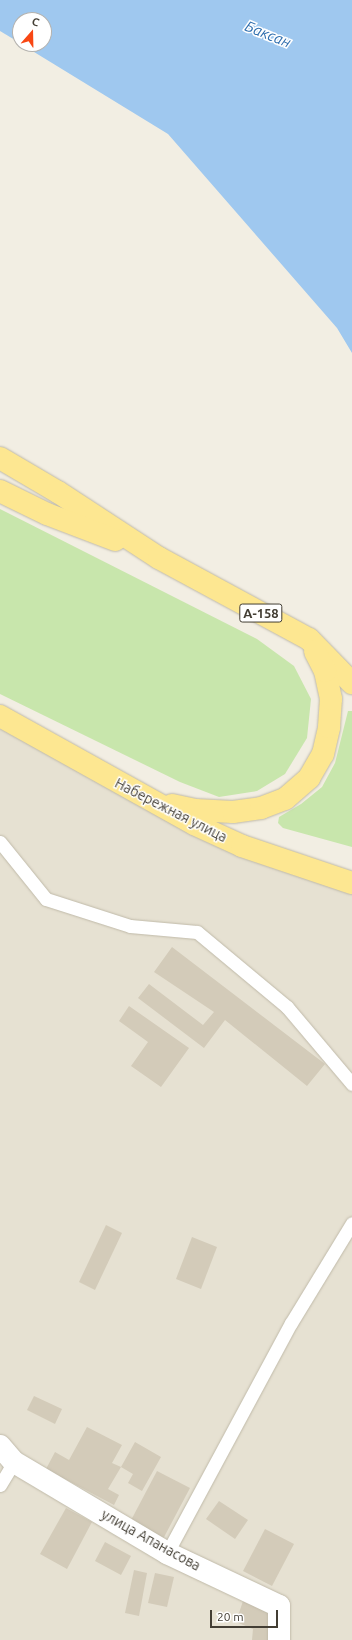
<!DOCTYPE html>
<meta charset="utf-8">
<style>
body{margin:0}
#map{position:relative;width:352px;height:1640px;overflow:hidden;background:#f2eee3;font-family:Ubuntu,sans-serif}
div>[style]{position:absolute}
.residential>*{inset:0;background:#e6e1d2}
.green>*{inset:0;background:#c8e6ac}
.water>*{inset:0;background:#9fc8ef}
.building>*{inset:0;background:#d3cbb9}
.roads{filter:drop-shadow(0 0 1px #c0baa9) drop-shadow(0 0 1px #c0baa9)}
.lane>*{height:13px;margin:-6.5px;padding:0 6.5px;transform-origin:6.5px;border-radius:6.5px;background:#fff}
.street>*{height:22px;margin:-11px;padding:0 11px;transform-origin:11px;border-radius:11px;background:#fff}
.primary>*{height:22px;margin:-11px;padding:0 11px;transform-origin:11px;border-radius:11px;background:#fde791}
span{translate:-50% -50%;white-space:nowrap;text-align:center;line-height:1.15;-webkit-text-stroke:3px #fff;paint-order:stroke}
.shield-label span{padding:1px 3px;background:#fff;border:1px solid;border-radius:3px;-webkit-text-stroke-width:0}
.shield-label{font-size:13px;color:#433e34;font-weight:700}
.street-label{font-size:14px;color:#433e34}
.water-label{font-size:15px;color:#2e6eae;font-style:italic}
.north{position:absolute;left:12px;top:12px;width:40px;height:40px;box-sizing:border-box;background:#fff;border:1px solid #b4b2ae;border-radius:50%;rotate:20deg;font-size:11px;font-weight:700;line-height:16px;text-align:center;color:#433e34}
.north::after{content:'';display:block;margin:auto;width:14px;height:18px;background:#f84714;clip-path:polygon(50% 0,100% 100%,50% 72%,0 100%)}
.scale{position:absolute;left:210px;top:1610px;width:68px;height:18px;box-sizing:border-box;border:2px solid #433e34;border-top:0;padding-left:5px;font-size:12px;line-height:14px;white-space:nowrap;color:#433e34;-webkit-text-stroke:3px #fff;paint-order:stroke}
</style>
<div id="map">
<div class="residential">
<div style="clip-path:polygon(0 716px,151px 801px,352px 883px,352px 1640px,0 1640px)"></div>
</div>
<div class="green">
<div style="clip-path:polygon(0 509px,257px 639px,294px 666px,311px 699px,307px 738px,285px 774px,257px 791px,219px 797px,180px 782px,0 694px)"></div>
<div style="clip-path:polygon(348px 711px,352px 711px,352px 847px,283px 828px,278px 823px,279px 817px,301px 804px,322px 787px,335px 763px)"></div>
</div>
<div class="water">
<div style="clip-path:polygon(0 0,352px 0,352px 353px,337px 328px,168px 134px,21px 44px,44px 44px,44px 20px,20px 20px,20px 43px,0 31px)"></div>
</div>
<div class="building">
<div style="clip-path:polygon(172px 947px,325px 1064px,307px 1086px,225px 1020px,204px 1048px,138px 998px,149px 984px,203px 1025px,214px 1012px,154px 972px)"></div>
<div style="clip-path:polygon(129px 1006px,189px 1048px,161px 1087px,131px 1066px,148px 1042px,119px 1021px)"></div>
<div style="clip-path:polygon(106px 1225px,122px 1233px,95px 1290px,79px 1282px)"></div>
<div style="clip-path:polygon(192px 1237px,217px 1247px,201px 1289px,176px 1279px)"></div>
<div style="clip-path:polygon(34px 1396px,62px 1409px,55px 1424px,27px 1410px)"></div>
<div style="clip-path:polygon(87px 1427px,122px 1445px,112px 1463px,121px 1467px,108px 1489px,119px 1495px,114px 1505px,46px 1469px,55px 1452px,69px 1460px)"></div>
<div style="clip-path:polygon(135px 1442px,161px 1457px,142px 1491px,128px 1483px,133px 1474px,121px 1467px)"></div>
<div style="clip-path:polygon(157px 1471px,190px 1488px,162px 1541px,129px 1524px)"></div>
<div style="clip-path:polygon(219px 1501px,248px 1520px,235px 1539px,206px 1519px)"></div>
<div style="clip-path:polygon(66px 1508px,92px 1522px,67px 1569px,40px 1554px)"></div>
<div style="clip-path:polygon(265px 1529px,294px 1544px,272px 1586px,243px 1571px)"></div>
<div style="clip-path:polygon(105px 1542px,131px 1556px,121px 1575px,95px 1561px)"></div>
<div style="clip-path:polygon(134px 1570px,147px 1573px,139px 1616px,125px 1613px)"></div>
<div style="clip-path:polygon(155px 1573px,174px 1577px,167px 1607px,148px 1603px)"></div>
<div style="clip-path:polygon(244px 1598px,266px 1608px,274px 1629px,273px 1640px,252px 1640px,253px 1629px,236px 1622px)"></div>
</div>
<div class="roads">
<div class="lane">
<div style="left:0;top:842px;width:73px;rotate:51.1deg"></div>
<div style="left:46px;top:899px;width:88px;rotate:17.8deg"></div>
<div style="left:130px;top:926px;width:67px;rotate:5.1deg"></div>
<div style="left:197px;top:932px;width:117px;rotate:39.8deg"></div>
<div style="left:287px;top:1007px;width:101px;rotate:49.8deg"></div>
<div style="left:0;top:1485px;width:27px;rotate:-59deg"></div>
<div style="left:167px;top:1553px;width:261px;rotate:-61.7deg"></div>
<div style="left:291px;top:1323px;width:117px;rotate:-58.6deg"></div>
</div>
<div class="street">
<div style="left:0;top:1446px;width:21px;rotate:49deg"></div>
<div style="left:14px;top:1462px;width:178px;rotate:30.7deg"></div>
<div style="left:167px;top:1553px;width:124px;rotate:25.3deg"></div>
<div style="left:279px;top:1606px;width:34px;rotate:90deg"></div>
</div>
<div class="primary">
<div style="left:0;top:458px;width:67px;rotate:30.4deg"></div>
<div style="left:58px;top:492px;width:121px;rotate:33.2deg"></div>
<div style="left:159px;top:558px;width:170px;rotate:28.4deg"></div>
<div style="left:309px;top:639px;width:62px;rotate:45.7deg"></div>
<div style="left:0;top:491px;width:52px;rotate:26.1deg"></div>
<div style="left:47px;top:514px;width:73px;rotate:20.9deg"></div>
<div style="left:0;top:716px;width:222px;rotate:29.1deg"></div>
<div style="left:194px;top:824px;width:53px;rotate:24.6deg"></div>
<div style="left:242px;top:846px;width:116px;rotate:18.6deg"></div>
<div style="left:172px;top:805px;width:24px;rotate:12deg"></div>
<div style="left:195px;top:810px;width:38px;rotate:3deg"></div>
<div style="left:233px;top:812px;width:28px;rotate:-8deg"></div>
<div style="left:261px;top:808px;width:26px;rotate:-21deg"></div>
<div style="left:285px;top:799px;width:32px;rotate:-41deg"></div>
<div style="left:309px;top:778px;width:28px;rotate:-60deg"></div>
<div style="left:323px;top:754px;width:28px;rotate:-77deg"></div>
<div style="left:329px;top:727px;width:28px;rotate:-86deg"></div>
<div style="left:331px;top:699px;width:29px;rotate:-102deg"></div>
<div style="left:325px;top:671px;width:22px;rotate:-117deg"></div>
</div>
</div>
<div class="shield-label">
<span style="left:261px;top:613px">А-158</span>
</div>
<div class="street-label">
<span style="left:171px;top:810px;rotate:27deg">Набережная улица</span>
<span style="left:151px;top:1540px;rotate:29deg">улица Апанасова</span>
</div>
<div class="water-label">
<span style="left:268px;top:34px;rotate:22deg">Баксан</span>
</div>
<div class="north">С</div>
<div class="scale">20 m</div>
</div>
